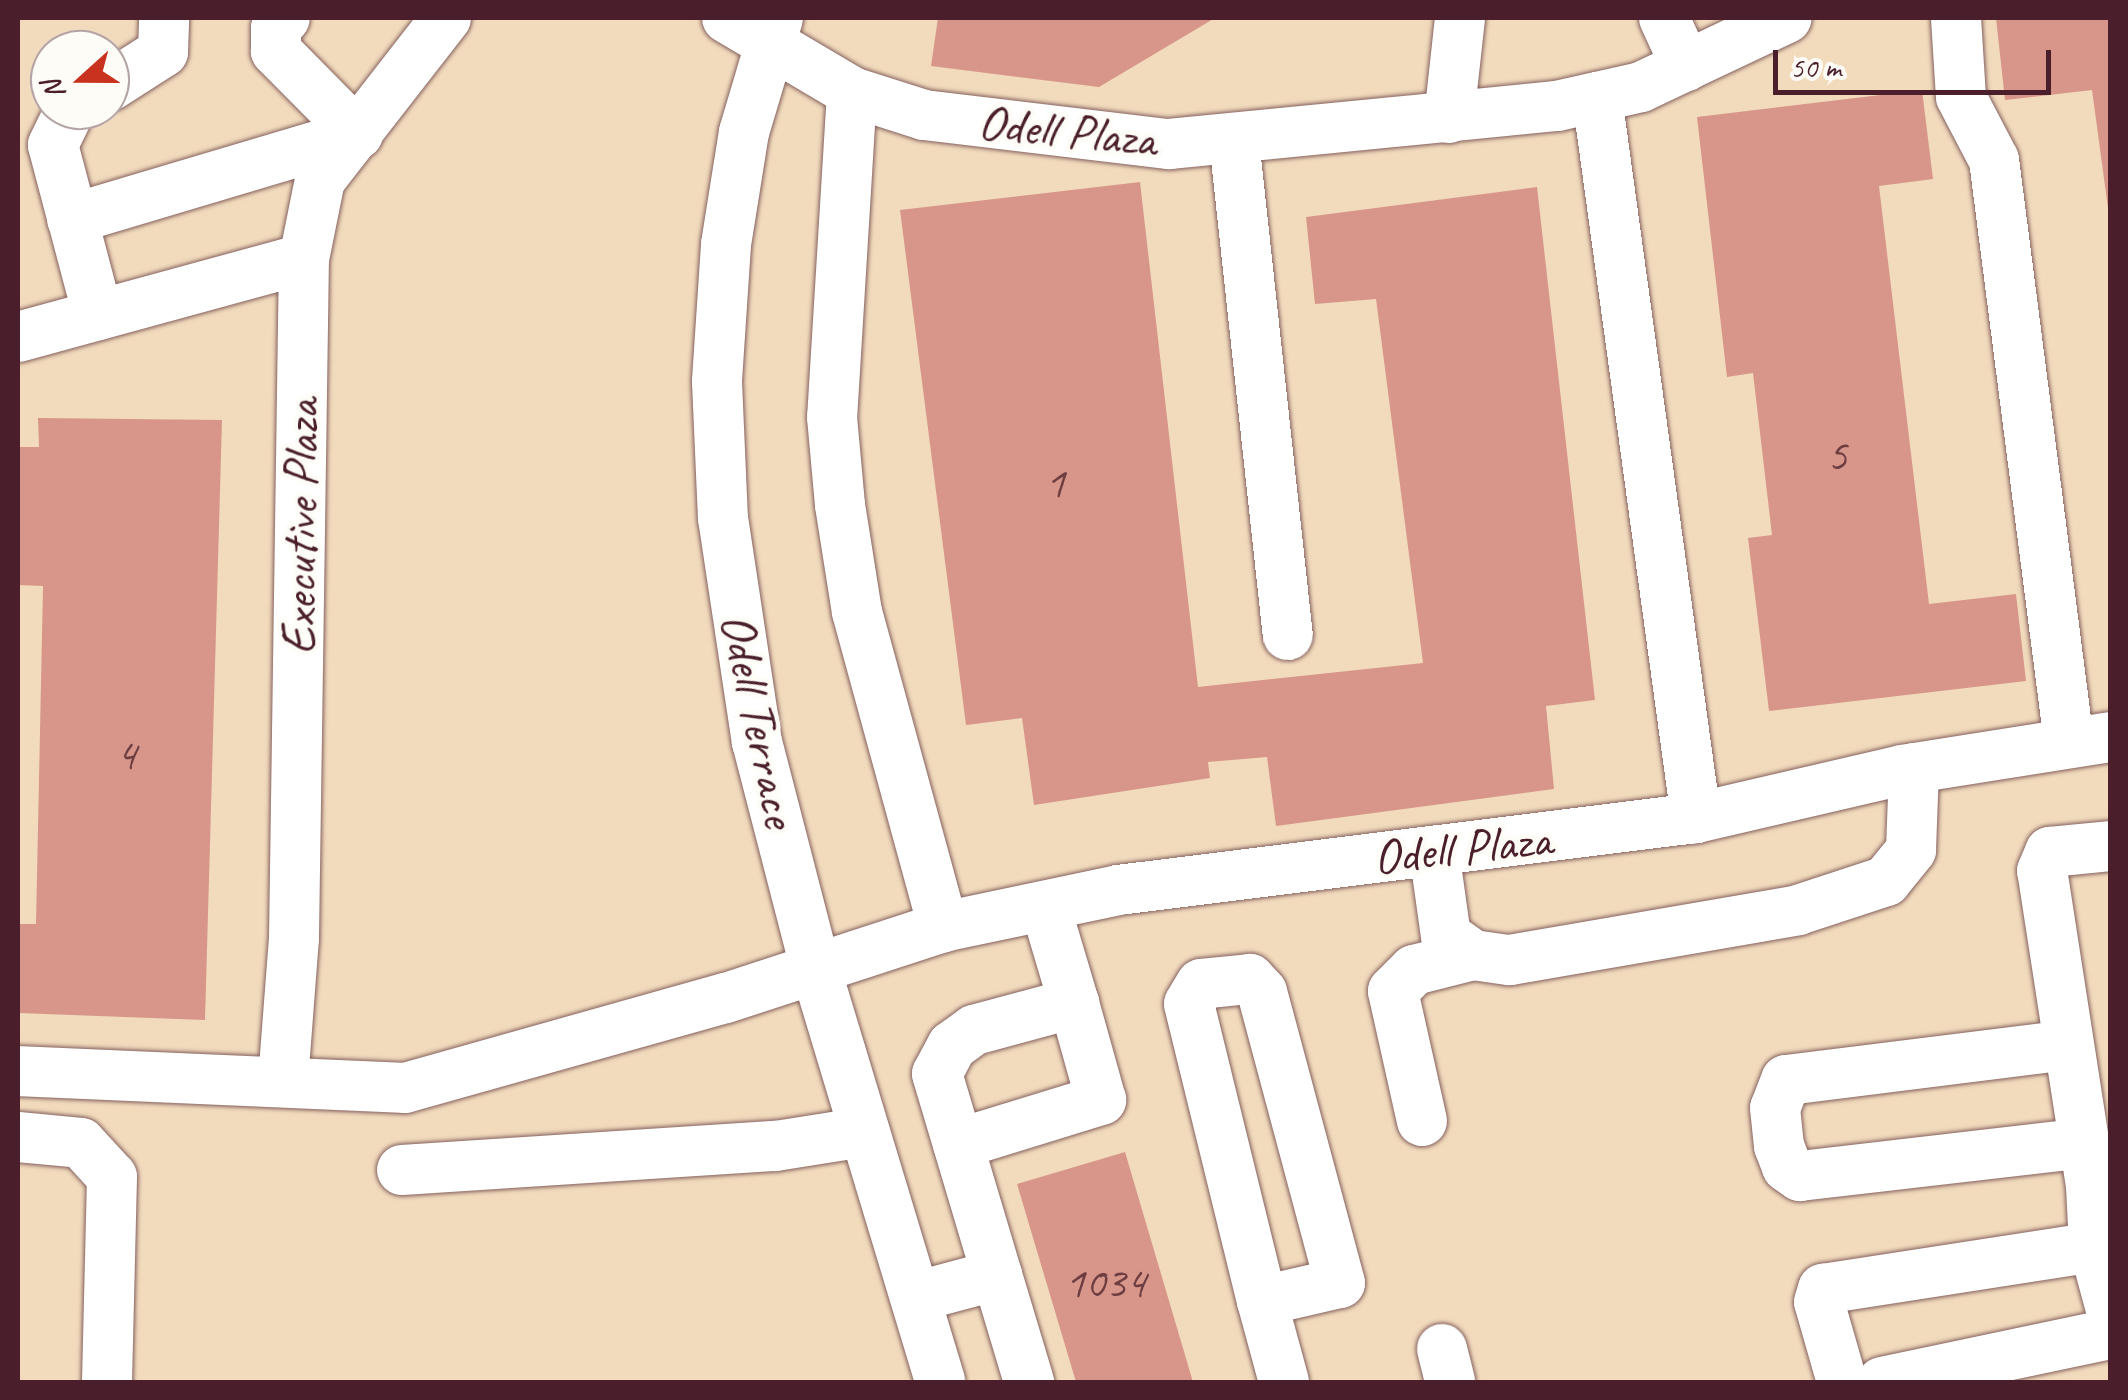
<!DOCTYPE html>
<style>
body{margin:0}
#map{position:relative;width:2128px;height:1400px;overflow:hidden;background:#f2dbbd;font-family:Caveat,sans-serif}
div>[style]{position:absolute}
.building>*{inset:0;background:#d79689}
.roads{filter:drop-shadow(0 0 2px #85615e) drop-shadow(0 0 2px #85615e)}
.minor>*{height:50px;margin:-25px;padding:0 25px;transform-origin:25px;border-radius:25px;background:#fff}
span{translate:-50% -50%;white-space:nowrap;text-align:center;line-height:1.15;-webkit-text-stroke:9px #fdfcf7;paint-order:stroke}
.number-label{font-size:45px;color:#6d3d42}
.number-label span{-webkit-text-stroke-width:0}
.street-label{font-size:50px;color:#4a1f2b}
.frame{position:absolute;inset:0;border:20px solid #4a1f2b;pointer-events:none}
.north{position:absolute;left:30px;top:30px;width:100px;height:100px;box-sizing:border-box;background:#fdfcf7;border:2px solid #b5a4a5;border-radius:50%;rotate:249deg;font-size:28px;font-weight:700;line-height:40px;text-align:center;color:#4a1f2b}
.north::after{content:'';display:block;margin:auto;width:35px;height:45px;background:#c8321e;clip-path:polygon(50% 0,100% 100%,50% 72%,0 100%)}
.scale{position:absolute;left:1773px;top:50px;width:278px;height:45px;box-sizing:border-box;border:5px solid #4a1f2b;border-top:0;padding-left:12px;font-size:30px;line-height:35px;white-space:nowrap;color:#4a1f2b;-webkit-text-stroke:8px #fdfcf7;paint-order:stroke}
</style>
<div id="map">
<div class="building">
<div style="clip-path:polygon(938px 18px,1215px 18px,1099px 87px,931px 66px)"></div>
<div style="clip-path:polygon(1996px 18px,2110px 18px,2110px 223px,2092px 90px,2005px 100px)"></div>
<div style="clip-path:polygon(1922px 90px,1933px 179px,1879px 186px,1929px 604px,2016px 594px,2026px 681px,1769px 711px,1748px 538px,1772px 535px,1753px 373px,1727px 377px,1697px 117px)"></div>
<div style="clip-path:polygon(1140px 182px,1198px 687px,1423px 663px,1376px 299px,1315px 304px,1306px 217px,1537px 187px,1595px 700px,1546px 706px,1554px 789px,1276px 826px,1267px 757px,1208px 762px,1210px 778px,1034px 805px,1022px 718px,966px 725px,900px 210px)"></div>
<div style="clip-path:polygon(38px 418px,222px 420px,205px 1020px,18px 1013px,18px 924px,36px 924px,43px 586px,18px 585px,18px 447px,39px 447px)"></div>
<div style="clip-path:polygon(1125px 1152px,1193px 1382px,1076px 1382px,1017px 1184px)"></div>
</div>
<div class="roads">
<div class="minor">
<div style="left:727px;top:18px;width:145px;rotate:30.6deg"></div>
<div style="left:852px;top:92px;width:76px;rotate:17.7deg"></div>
<div style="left:924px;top:115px;width:247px;rotate:6.8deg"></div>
<div style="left:1169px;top:144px;width:390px;rotate:-5.6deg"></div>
<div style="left:1557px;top:106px;width:86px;rotate:-12.7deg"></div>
<div style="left:1641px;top:87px;width:161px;rotate:-25.3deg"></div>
<div style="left:778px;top:18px;width:119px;rotate:106.6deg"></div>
<div style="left:744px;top:132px;width:114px;rotate:99.1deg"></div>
<div style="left:726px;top:245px;width:137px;rotate:93.8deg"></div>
<div style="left:717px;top:382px;width:136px;rotate:87.5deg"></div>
<div style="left:723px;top:518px;width:227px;rotate:81.4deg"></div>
<div style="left:757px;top:742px;width:236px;rotate:75.5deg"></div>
<div style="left:816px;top:970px;width:430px;rotate:73.2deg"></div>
<div style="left:1664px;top:18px;width:53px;rotate:65.4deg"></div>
<div style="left:1956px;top:18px;width:79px;rotate:86.4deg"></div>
<div style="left:1961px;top:97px;width:71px;rotate:62.4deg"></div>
<div style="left:1994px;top:160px;width:587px;rotate:82.66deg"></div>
<div style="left:110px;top:86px;width:63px;rotate:-32.7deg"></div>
<div style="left:163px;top:52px;width:34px;rotate:-88deg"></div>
<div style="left:852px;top:92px;width:326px;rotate:93.5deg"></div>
<div style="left:832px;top:417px;width:88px;rotate:84.8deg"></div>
<div style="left:840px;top:505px;width:108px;rotate:81deg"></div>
<div style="left:857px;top:612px;width:327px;rotate:74.7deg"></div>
<div style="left:1597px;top:97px;width:728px;rotate:82.18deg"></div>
<div style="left:70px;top:110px;width:39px;rotate:116deg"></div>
<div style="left:53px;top:145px;width:176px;rotate:75.2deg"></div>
<div style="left:1449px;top:118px;width:101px;rotate:-83.7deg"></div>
<div style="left:1234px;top:140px;width:498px;rotate:83.8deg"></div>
<div style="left:72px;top:219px;width:298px;rotate:-16.6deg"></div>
<div style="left:358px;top:134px;width:117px;rotate:-134.7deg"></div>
<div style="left:276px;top:51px;width:23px;rotate:-90deg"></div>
<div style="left:276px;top:28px;width:13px;rotate:-48deg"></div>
<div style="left:18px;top:337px;width:296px;rotate:-15.3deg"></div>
<div style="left:1434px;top:851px;width:86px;rotate:82deg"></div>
<div style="left:1446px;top:936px;width:33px;rotate:35deg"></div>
<div style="left:1473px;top:955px;width:37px;rotate:8deg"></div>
<div style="left:1510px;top:960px;width:292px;rotate:-9.8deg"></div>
<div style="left:1798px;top:910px;width:93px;rotate:-18.2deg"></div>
<div style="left:1886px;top:881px;width:40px;rotate:-51deg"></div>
<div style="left:1911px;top:850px;width:82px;rotate:-87.9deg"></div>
<div style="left:2068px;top:1045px;width:284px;rotate:172.9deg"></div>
<div style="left:1786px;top:1080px;width:30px;rotate:111deg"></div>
<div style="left:1775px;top:1108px;width:38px;rotate:84deg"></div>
<div style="left:1779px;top:1146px;width:22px;rotate:69deg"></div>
<div style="left:1787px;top:1167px;width:16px;rotate:35deg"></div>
<div style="left:1800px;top:1176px;width:286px;rotate:-6.6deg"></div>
<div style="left:18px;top:1071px;width:387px;rotate:2.5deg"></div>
<div style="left:405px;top:1088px;width:333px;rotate:-15.7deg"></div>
<div style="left:726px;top:998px;width:228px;rotate:-18.1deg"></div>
<div style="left:943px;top:927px;width:179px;rotate:-11.9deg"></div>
<div style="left:1118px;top:890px;width:582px;rotate:-7.1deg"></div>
<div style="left:1696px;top:818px;width:212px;rotate:-13.1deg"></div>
<div style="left:1902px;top:770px;width:211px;rotate:-9deg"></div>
<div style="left:283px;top:1081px;width:143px;rotate:-85.6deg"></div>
<div style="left:294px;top:938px;width:679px;rotate:-89.16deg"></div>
<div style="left:304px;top:259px;width:81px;rotate:-78.6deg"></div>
<div style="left:320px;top:180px;width:205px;rotate:-52.1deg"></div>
<div style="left:1422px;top:1121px;width:133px;rotate:-102.6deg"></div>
<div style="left:1393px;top:991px;width:30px;rotate:-45deg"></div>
<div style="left:1414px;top:970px;width:61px;rotate:-14.3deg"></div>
<div style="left:18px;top:1137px;width:63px;rotate:5.4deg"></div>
<div style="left:81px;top:1143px;width:46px;rotate:47.6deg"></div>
<div style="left:112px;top:1177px;width:205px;rotate:91.4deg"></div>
<div style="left:958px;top:1144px;width:150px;rotate:-17.1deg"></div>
<div style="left:1101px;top:1100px;width:101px;rotate:-105.6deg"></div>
<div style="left:402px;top:1170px;width:375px;rotate:-3.7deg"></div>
<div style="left:776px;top:1146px;width:89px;rotate:-9deg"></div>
<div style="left:2094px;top:1247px;width:61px;rotate:-92.8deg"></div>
<div style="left:2091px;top:1186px;width:319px;rotate:-98.8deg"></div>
<div style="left:2042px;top:871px;width:21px;rotate:-67deg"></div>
<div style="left:2050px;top:852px;width:60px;rotate:-5.7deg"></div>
<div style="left:997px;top:1275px;width:112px;rotate:73.3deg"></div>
<div style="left:915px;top:1297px;width:85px;rotate:-15deg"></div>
<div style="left:997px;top:1275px;width:210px;rotate:-106.6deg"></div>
<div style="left:937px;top:1074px;width:32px;rotate:-62deg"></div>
<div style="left:952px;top:1046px;width:27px;rotate:-36deg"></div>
<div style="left:974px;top:1030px;width:104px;rotate:-15.1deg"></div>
<div style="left:1074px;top:1003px;width:101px;rotate:-106.6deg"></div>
<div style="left:1262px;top:1301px;width:80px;rotate:-13deg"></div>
<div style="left:1340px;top:1283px;width:301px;rotate:-105deg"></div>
<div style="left:1262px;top:992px;width:18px;rotate:-133deg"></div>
<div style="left:1250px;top:979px;width:49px;rotate:174.2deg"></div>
<div style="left:1201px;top:984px;width:23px;rotate:121deg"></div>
<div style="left:1189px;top:1004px;width:306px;rotate:76.2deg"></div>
<div style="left:1262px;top:1301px;width:84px;rotate:74.8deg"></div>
<div style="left:1442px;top:1349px;width:34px;rotate:76deg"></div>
<div style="left:1842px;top:1382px;width:83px;rotate:-106deg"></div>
<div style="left:1819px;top:1302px;width:14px;rotate:-73deg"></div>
<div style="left:1823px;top:1289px;width:274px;rotate:-8.8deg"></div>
<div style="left:2094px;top:1247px;width:61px;rotate:74.8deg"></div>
<div style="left:1882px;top:1382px;width:233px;rotate:-11.9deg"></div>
</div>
</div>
<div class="number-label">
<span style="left:1837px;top:456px">5</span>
<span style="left:1055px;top:483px">1</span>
<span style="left:126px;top:755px">4</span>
<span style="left:1105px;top:1283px">1034</span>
</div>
<div class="street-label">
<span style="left:1067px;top:131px;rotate:6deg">Odell Plaza</span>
<span style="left:300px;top:527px;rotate:-89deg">Executive Plaza</span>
<span style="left:759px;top:720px;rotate:78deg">Odell Terrace</span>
<span style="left:1462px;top:848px;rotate:-6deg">Odell Plaza</span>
</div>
<div class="frame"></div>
<div class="north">N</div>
<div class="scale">50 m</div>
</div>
